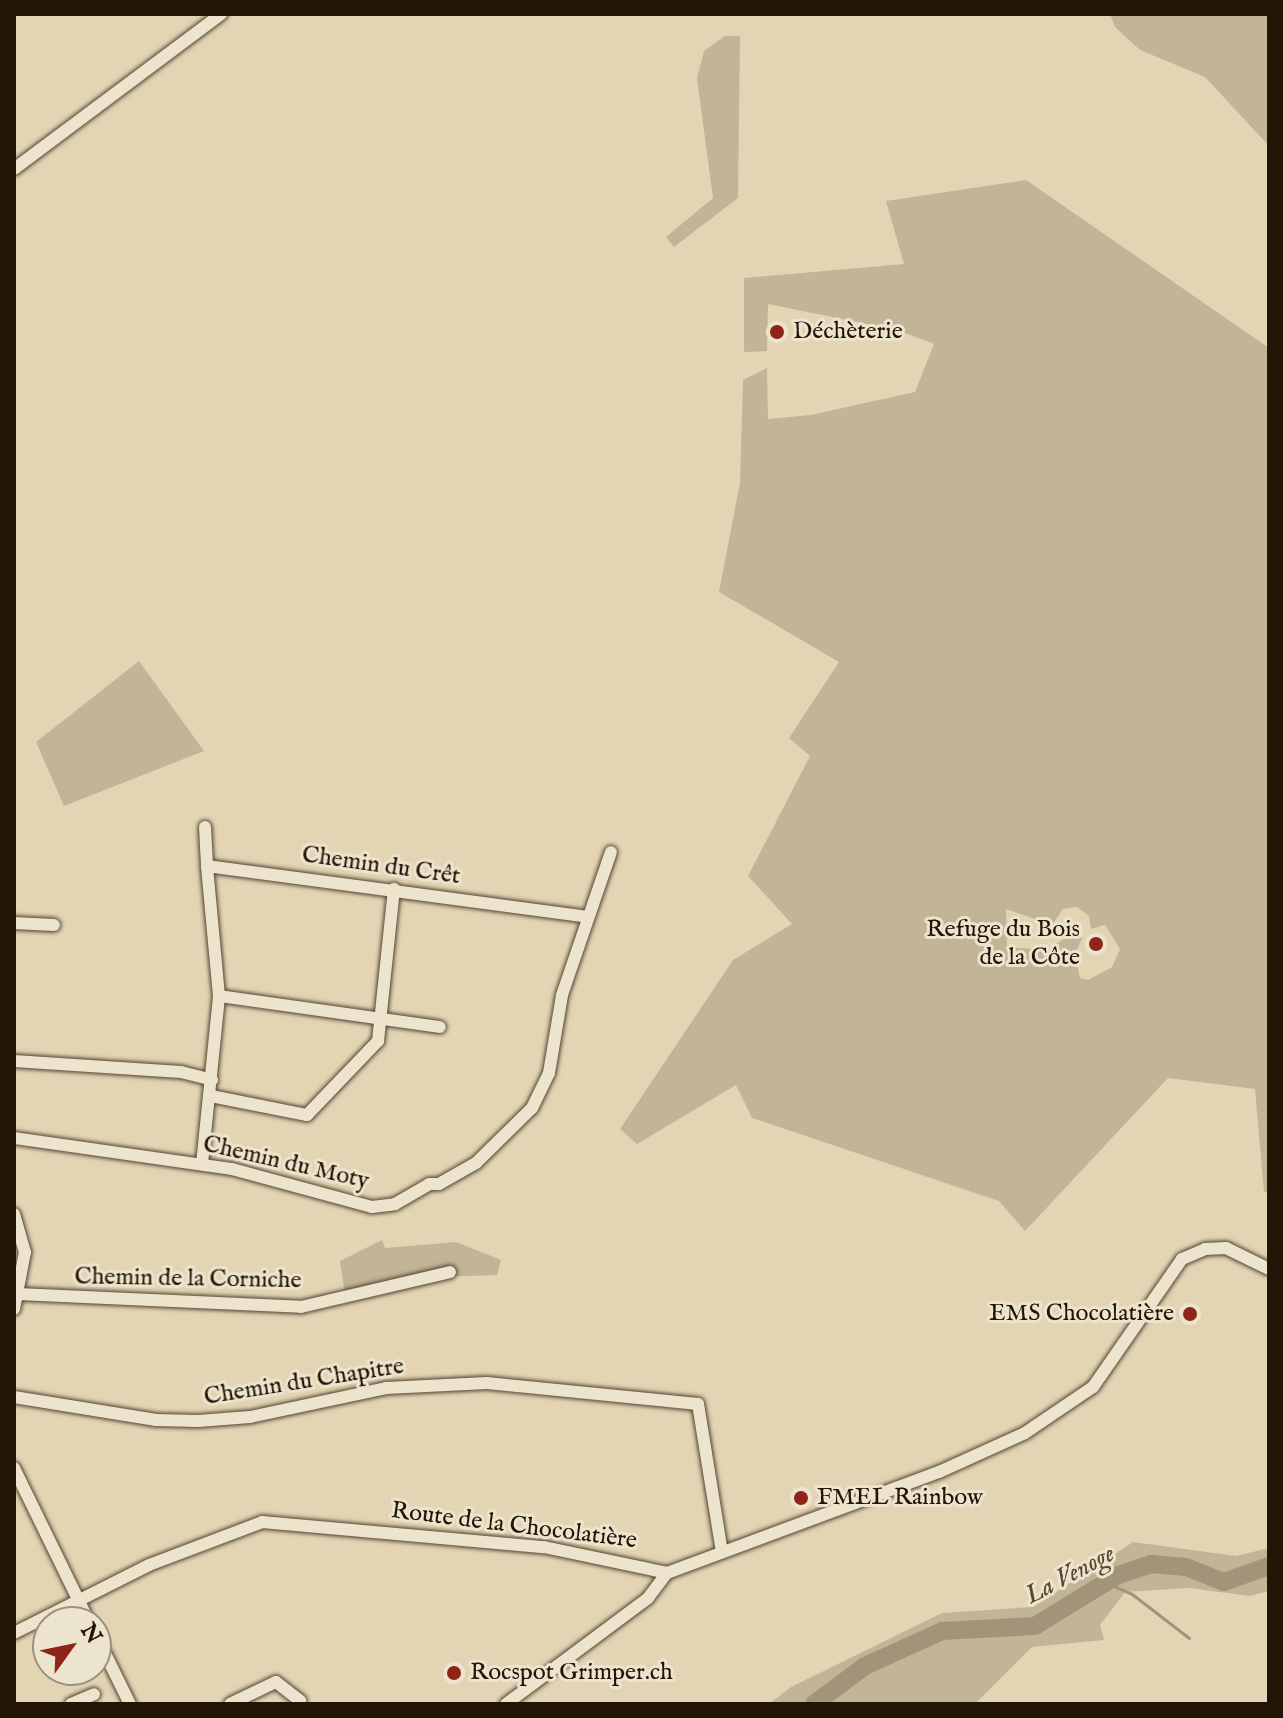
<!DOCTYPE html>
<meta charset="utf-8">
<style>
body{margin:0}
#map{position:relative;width:1283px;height:1718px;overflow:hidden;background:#e3d5b4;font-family:"IM FELL English",serif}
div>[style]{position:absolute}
.green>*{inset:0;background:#c2b496}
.stream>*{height:3px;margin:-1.5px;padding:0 1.5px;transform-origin:1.5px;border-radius:1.5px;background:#a29478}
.river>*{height:18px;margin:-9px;padding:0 9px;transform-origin:9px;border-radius:9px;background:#a29478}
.roads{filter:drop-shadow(0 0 2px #534531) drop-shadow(0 0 2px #534531)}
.minor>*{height:12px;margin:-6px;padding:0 6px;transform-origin:6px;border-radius:6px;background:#ede4ce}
.dots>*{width:22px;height:22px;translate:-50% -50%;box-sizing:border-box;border:4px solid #ede4ce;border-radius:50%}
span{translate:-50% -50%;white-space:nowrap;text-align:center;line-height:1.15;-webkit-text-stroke:6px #ede4ce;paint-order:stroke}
.poi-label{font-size:24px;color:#231505}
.left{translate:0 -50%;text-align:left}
.right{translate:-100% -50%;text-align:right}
.street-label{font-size:24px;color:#231505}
.water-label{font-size:26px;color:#564833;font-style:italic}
.frame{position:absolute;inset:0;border:16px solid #231505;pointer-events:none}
.north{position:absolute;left:32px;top:1606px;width:80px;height:80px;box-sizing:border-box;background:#ede4ce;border:2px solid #9c917e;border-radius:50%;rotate:57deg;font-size:22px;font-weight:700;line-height:32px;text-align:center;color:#231505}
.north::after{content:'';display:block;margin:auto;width:28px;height:36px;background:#8f2418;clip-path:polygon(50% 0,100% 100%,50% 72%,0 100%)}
</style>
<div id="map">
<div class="green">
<div style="clip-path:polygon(1110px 14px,1269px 14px,1269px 146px,1205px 77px,1140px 50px,1115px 27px)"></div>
<div style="clip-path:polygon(725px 36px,740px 36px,738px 198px,674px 247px,666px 237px,713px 198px,697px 78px,704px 51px)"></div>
<div style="clip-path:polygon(evenodd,1026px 180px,1269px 348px,1269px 1193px,1264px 1192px,1255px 1089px,1168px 1078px,1025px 1231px,999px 1201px,752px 1118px,736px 1085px,637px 1144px,620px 1129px,733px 960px,792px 924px,748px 876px,810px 756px,789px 738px,839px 662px,719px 592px,740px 483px,743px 380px,767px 368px,768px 419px,811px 415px,915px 392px,934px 344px,897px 330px,768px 304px,767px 351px,744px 352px,744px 278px,904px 264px,886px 201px,1026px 180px,1077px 907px,1089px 916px,1091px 929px,1105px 925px,1120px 949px,1112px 967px,1088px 980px,1080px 978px,1075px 955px,1082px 938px,1069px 935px,1048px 950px,1007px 947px,1006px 909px,1052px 925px,1063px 909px,1077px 907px)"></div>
<div style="clip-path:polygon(139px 661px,204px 751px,64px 806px,36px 742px)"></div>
<div style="clip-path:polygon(382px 1240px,385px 1248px,456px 1242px,501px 1260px,497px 1275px,436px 1277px,345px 1295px,340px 1261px)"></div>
<div style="clip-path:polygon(1133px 1542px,1236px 1556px,1269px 1548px,1269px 1591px,1250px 1596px,1189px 1588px,1125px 1592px,1100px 1625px,1104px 1640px,1032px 1647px,975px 1704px,769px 1704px,791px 1687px,942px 1613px,1033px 1607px)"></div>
</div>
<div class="stream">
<div style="left:1107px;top:1583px;width:27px;rotate:24deg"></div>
<div style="left:1132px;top:1594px;width:72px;rotate:37.7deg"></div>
</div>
<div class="river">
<div style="left:814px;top:1704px;width:64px;rotate:-36.7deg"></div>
<div style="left:865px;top:1666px;width:85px;rotate:-24.4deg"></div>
<div style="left:942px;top:1631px;width:93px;rotate:-3.1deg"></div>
<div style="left:1035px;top:1626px;width:97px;rotate:-31.6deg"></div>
<div style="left:1118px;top:1575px;width:35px;rotate:-18deg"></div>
<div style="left:1151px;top:1564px;width:35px;rotate:5deg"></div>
<div style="left:1186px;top:1567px;width:41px;rotate:21.5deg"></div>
<div style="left:1224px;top:1582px;width:48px;rotate:-19.6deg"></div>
</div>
<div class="roads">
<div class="minor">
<div style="left:14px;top:169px;width:259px;rotate:-36.8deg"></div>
<div style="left:205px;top:827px;width:39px;rotate:87deg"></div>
<div style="left:207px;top:866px;width:384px;rotate:7.6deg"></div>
<div style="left:14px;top:923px;width:40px;rotate:2.9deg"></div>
<div style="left:219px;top:996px;width:223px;rotate:8deg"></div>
<div style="left:14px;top:1061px;width:167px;rotate:3.8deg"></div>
<div style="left:181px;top:1072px;width:32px;rotate:14deg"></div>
<div style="left:211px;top:1096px;width:98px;rotate:11.2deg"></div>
<div style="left:307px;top:1115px;width:103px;rotate:-46.2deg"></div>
<div style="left:378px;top:1041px;width:153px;rotate:-84deg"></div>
<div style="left:14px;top:1138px;width:220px;rotate:8.1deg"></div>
<div style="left:232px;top:1169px;width:145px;rotate:15.2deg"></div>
<div style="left:372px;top:1207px;width:23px;rotate:-7deg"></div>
<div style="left:395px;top:1204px;width:39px;rotate:-30deg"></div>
<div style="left:429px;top:1184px;width:10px"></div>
<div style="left:439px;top:1184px;width:43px;rotate:-29.6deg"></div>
<div style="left:476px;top:1163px;width:78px;rotate:-44.5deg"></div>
<div style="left:532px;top:1108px;width:39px;rotate:-64deg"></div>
<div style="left:549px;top:1073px;width:79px;rotate:-80.5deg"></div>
<div style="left:562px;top:995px;width:151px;rotate:-71.1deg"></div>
<div style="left:202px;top:1164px;width:169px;rotate:-84.2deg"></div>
<div style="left:219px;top:996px;width:131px;rotate:-95.3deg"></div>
<div style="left:14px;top:1214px;width:40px;rotate:74deg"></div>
<div style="left:25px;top:1252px;width:58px;rotate:100.9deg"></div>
<div style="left:18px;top:1294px;width:283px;rotate:2.6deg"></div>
<div style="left:301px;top:1307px;width:153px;rotate:-13.2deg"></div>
<div style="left:14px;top:1397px;width:144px;rotate:9.2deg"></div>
<div style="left:156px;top:1420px;width:42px;rotate:1.4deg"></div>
<div style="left:198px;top:1421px;width:52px;rotate:-4.4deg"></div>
<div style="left:250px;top:1417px;width:139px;rotate:-12deg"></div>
<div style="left:386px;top:1388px;width:101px;rotate:-2.8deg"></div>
<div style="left:487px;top:1383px;width:212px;rotate:5.7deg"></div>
<div style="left:698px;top:1404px;width:150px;rotate:80.8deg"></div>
<div style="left:14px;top:1468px;width:171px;rotate:64deg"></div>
<div style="left:14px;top:1633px;width:151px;rotate:-26.7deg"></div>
<div style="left:149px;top:1565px;width:121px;rotate:-20.8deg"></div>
<div style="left:262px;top:1522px;width:283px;rotate:5.1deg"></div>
<div style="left:544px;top:1547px;width:126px;rotate:11.9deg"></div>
<div style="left:667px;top:1573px;width:290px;rotate:-20.4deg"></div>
<div style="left:939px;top:1472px;width:94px;rotate:-24.4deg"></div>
<div style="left:1025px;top:1433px;width:82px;rotate:-34.1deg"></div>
<div style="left:1093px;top:1387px;width:156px;rotate:-55.2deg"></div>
<div style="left:1182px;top:1259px;width:25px;rotate:-23deg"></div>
<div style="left:1205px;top:1249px;width:21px;rotate:-3deg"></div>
<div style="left:1226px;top:1248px;width:48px;rotate:26deg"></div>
<div style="left:96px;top:1635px;width:77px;rotate:63.8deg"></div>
<div style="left:71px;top:1704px;width:25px;rotate:-23deg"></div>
<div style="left:230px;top:1704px;width:51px;rotate:-25.6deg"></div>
<div style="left:276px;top:1682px;width:31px;rotate:38deg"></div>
<div style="left:506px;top:1704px;width:177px;rotate:-36.7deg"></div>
<div style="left:648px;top:1598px;width:31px;rotate:-53deg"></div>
</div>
</div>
<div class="dots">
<div style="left:777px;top:332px;background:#8f2418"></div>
<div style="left:1096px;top:944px;background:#8f2418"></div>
<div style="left:1190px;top:1314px;background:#8f2418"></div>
<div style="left:801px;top:1498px;background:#8f2418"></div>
<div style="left:454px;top:1673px;background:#8f2418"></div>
</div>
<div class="poi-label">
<span class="left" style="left:793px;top:332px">Déchèterie</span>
<span class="right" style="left:1080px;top:944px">Refuge du Bois<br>de la Côte</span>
<span class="right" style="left:1174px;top:1314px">EMS Chocolatière</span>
<span class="left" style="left:817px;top:1498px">FMEL Rainbow</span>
<span class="left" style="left:470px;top:1673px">Rocspot Grimper.ch</span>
</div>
<div class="street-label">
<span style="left:381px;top:866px;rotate:8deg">Chemin du Crêt</span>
<span style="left:286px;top:1163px;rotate:13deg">Chemin du Moty</span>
<span style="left:188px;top:1279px;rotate:1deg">Chemin de la Corniche</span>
<span style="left:304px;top:1382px;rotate:-9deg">Chemin du Chapitre</span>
<span style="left:514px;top:1526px;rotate:7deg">Route de la Chocolatière</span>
</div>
<div class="water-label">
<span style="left:1070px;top:1575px;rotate:-28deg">La Venoge</span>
</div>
<div class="frame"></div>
<div class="north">N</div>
</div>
